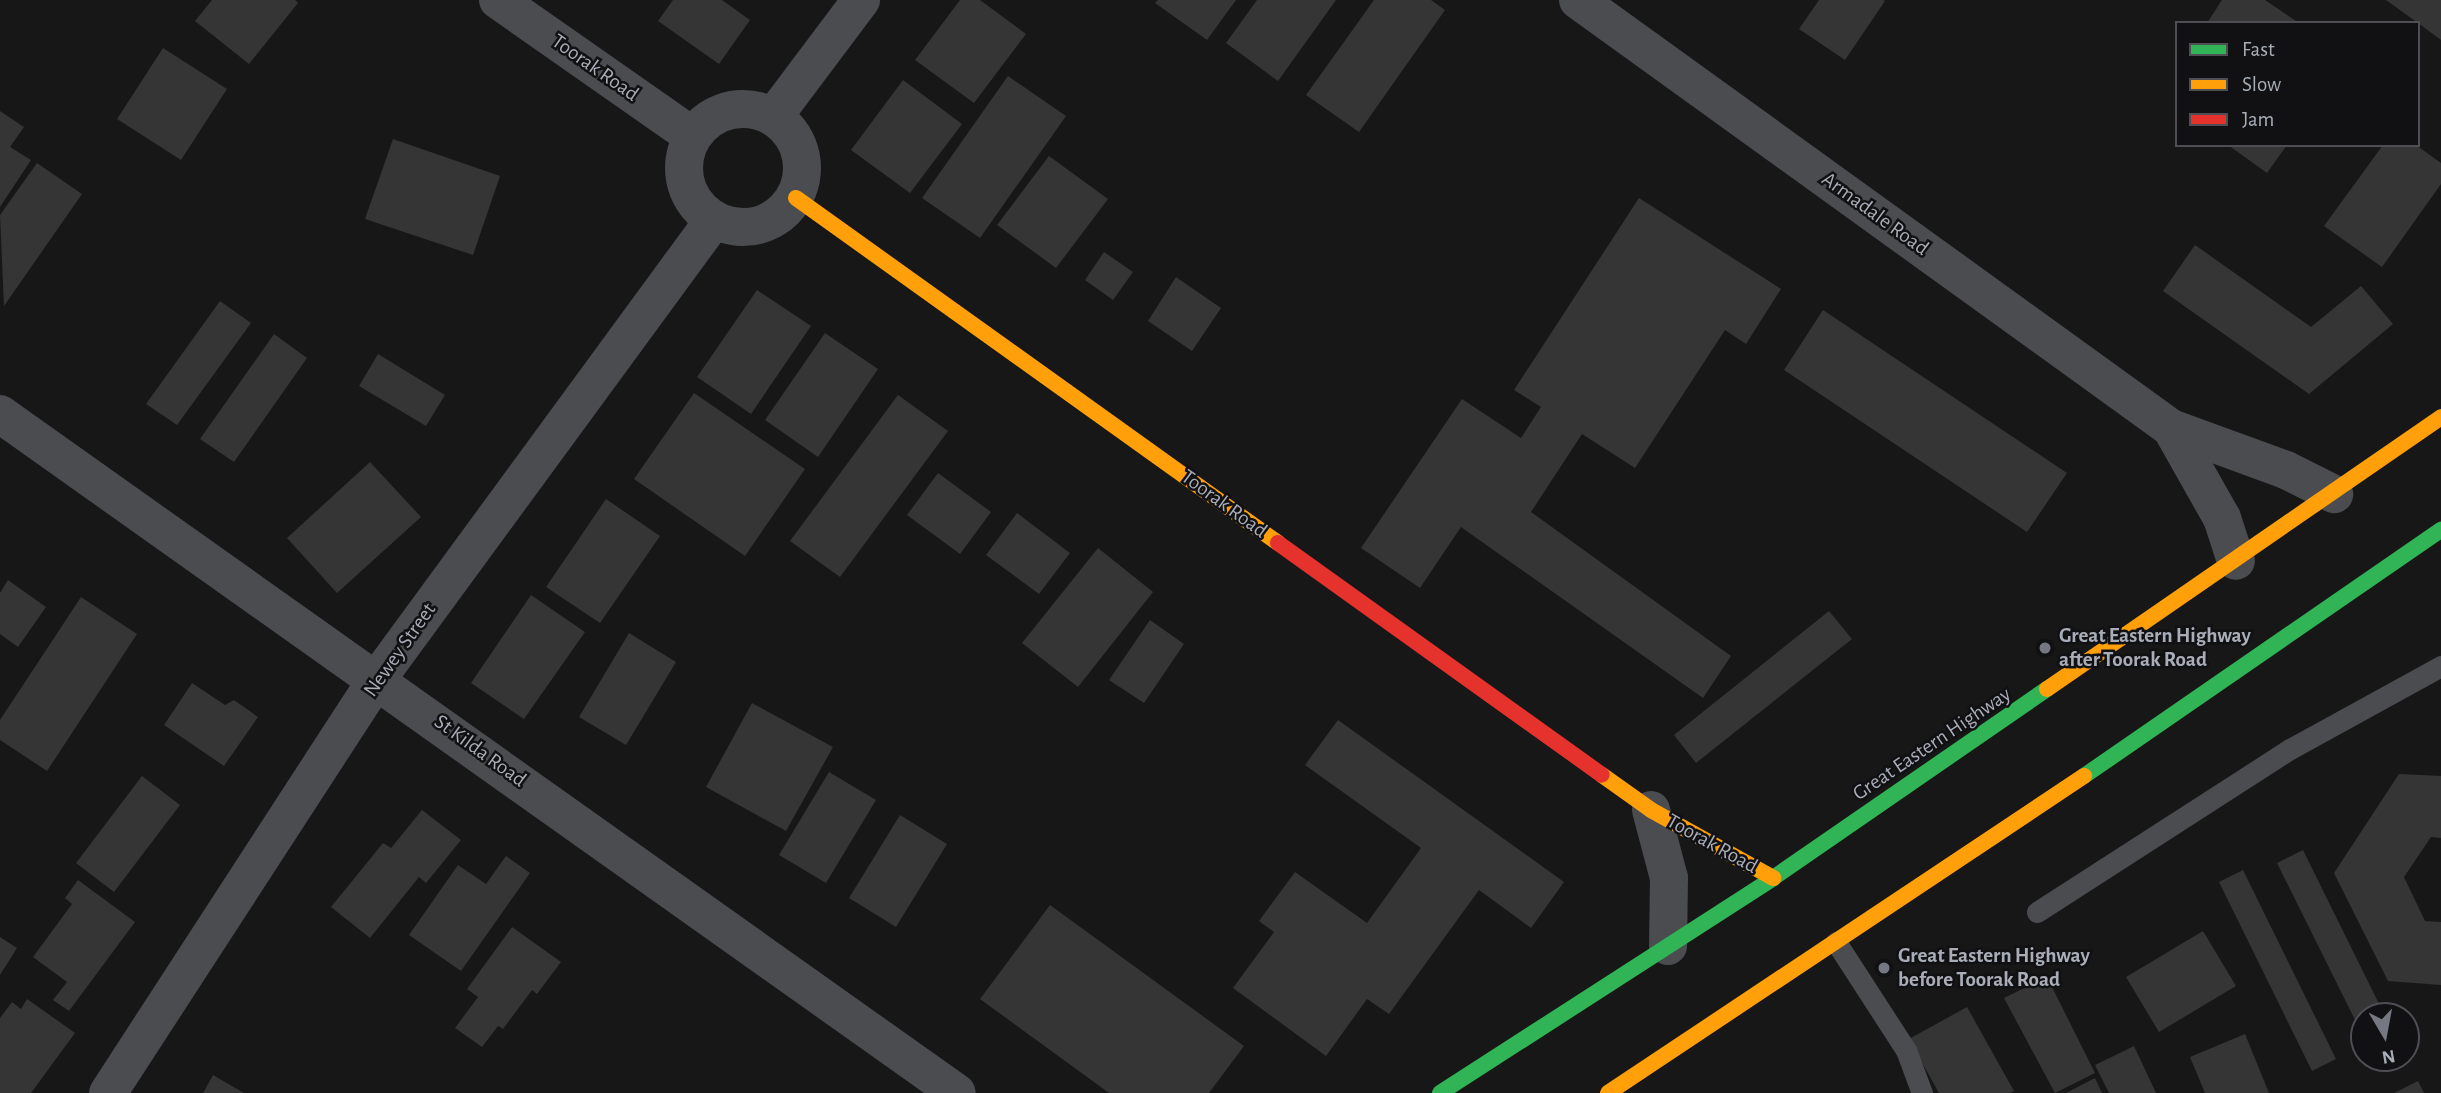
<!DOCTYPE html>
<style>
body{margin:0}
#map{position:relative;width:2441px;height:1093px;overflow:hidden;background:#171717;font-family:"Alegreya Sans",sans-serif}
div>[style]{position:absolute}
.building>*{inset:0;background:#353536}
.lane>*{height:21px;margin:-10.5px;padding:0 10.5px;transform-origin:10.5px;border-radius:10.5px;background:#4b4c50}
.street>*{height:38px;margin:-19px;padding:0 19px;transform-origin:19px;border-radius:19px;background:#4b4c50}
.street>.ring{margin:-19px;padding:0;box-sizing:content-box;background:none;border:38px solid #4b4c50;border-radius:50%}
.fast>*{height:16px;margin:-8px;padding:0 8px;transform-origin:8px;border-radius:8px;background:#30b455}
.slow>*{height:16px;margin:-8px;padding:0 8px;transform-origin:8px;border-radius:8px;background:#ff9f0a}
.jam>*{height:16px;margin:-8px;padding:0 8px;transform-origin:8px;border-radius:8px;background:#e5322d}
.dots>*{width:19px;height:19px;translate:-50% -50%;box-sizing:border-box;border:4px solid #111113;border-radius:50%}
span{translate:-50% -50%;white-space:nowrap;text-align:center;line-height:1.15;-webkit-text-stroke:5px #111113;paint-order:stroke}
.street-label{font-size:21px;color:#a8adb8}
.poi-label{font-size:21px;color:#a8adb8;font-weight:700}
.left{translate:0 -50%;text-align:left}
.legend{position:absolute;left:2175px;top:21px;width:245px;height:126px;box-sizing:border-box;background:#111113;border:2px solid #4d4f55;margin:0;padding:9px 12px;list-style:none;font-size:21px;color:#a8adb8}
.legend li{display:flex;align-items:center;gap:14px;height:35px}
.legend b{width:35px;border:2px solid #4d4f55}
.north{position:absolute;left:2350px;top:1002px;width:70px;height:70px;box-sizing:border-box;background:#111113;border:2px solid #4d4f55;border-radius:50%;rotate:170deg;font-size:19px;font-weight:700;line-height:28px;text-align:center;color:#a8adb8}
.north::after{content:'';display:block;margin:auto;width:24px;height:32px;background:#757880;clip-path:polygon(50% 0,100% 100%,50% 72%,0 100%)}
</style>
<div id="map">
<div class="building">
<div style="clip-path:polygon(212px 0,295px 0,298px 3px,249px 64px,195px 21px)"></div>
<div style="clip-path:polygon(673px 0,722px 0,750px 20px,719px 64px,658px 21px)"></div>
<div style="clip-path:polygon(960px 0,980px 0,1026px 34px,974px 103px,915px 60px)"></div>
<div style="clip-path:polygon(1158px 0,1236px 0,1207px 40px,1155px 3px)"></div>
<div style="clip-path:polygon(1257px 0,1336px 0,1278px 81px,1226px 43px)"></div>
<div style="clip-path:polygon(1374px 0,1431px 0,1445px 10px,1359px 132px,1306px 95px)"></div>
<div style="clip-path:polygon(1819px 0,1883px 0,1885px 1px,1845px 60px,1799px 29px)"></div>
<div style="clip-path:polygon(2222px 0,2265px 0,2299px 23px,2207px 23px)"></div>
<div style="clip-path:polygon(2386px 0,2441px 0,2441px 40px,2418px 23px)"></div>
<div style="clip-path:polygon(163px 48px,227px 89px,181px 160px,117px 119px)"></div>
<div style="clip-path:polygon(1008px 76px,1066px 116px,980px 238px,922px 198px)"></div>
<div style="clip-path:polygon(903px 80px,962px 124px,910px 193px,851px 150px)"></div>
<div style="clip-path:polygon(0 111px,24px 127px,10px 147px,31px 160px,0 207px)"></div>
<div style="clip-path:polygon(393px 139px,500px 176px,473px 255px,365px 219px)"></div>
<div style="clip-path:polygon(2228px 145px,2287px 145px,2267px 173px)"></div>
<div style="clip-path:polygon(2383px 145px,2416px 145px,2441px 163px,2441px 184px,2382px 267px,2324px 226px)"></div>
<div style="clip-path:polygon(1049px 156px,1108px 199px,1056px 268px,997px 225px)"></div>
<div style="clip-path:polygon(37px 163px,82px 194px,4px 306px,0 215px)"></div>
<div style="clip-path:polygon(1639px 198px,1781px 289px,1746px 344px,1725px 330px,1635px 468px,1582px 434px,1531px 512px,1731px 656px,1703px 698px,1461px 527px,1420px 588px,1361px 548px,1462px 399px,1521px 438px,1541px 407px,1514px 390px)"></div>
<div style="clip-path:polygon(2195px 245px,2311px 327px,2361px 286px,2393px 324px,2309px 394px,2163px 291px)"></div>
<div style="clip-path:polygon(1104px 252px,1133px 272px,1113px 300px,1085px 280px)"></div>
<div style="clip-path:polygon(1176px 277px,1221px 308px,1192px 351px,1148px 321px)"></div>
<div style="clip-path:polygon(757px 290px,811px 326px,751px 414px,697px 377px)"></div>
<div style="clip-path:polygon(220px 301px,251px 323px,177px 425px,146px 404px)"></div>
<div style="clip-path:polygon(1823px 310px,2067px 473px,2027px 532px,1784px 370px)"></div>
<div style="clip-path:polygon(825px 333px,878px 369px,818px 457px,765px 420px)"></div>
<div style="clip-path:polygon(274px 334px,307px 358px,234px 462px,200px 439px)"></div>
<div style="clip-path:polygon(378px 354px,445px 395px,426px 426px,359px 386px)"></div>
<div style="clip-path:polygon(694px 393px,805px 469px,745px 556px,634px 479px)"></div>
<div style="clip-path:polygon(898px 395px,948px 431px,840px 577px,790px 541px)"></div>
<div style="clip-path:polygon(370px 462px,421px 517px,337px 593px,287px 538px)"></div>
<div style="clip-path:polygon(938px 473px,991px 512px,960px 554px,907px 515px)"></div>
<div style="clip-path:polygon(606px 499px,660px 536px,600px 623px,546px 587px)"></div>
<div style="clip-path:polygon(1017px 513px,1070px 553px,1039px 594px,986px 555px)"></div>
<div style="clip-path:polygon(1098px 548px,1153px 592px,1078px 687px,1022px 643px)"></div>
<div style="clip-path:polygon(8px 580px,46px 607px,18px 647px,0 634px,0 593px)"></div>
<div style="clip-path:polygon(531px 595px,585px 632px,524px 719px,471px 683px)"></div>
<div style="clip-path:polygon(81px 597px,137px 634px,47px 771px,0 740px,0 720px)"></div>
<div style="clip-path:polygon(1829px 611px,1852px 639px,1696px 763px,1674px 735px)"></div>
<div style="clip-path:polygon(1150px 620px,1184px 644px,1144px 703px,1109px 680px)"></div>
<div style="clip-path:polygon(629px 633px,676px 662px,626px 745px,579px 717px)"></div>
<div style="clip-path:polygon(192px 683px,225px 705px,234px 700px,258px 717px,224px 766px,164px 725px)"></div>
<div style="clip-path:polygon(752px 703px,833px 747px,786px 831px,706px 787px)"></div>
<div style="clip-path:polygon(1338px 720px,1564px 882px,1531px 928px,1479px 890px,1389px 1014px,1367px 999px,1326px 1056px,1233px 988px,1274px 932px,1259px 921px,1295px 872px,1367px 923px,1421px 848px,1305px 765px)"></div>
<div style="clip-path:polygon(829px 772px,876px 800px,826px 883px,779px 855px)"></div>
<div style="clip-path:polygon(2399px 774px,2441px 776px,2441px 838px,2431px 837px,2404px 877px,2425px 921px,2441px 922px,2441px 985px,2388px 981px,2334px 873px)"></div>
<div style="clip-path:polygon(142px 776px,180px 805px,114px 892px,76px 863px)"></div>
<div style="clip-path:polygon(422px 810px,461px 840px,426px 883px,419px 877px,370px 938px,331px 907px,383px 843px,391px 848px)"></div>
<div style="clip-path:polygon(900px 815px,947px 844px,896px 927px,849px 898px)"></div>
<div style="clip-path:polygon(2303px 850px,2385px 1016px,2364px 1016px,2364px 1038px,2277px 863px)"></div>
<div style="clip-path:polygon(506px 856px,530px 873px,461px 971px,409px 935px,458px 865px,486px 884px)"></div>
<div style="clip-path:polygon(2243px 870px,2336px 1059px,2312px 1071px,2219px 882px)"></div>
<div style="clip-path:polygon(78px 880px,135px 922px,69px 1011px,53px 1000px,67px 982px,33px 957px,72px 904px,65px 898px)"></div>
<div style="clip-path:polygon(1050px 905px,1244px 1046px,1209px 1093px,1109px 1093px,980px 999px)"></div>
<div style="clip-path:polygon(512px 927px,561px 962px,537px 994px,532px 990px,503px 1029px,498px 1026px,482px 1047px,455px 1028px,478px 997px,467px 989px)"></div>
<div style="clip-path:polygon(2203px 931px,2236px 986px,2159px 1032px,2126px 977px)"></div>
<div style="clip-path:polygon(0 937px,17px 948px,0 975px)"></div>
<div style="clip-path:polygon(2047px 977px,2095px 1073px,2055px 1093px,2004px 998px)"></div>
<div style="clip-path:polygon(27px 999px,75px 1033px,31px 1093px,0 1093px,0 1018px,12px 1002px,21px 1009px)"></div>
<div style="clip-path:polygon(1967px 1007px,2014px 1091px,2010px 1093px,1939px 1093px,1909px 1039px)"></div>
<div style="clip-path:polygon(2245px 1034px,2269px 1093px,2205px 1093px,2190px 1057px)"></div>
<div style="clip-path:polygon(2134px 1046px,2156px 1093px,2109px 1093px,2095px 1065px)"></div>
<div style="clip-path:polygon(213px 1075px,244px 1093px,203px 1093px)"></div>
<div style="clip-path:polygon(2095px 1078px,2102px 1093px,2066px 1093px)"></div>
<div style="clip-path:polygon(2418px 1081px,2424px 1093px,2394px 1093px)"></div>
</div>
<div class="lane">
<div style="left:2037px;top:912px;width:301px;rotate:-32.8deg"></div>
<div style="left:2290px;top:749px;width:172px;rotate:-28.8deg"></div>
<div style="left:1836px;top:942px;width:129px;rotate:57.1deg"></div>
<div style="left:1906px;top:1050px;width:46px;rotate:69.6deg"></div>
</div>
<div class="street">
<div style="left:498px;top:0;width:237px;rotate:35deg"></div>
<div style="left:1578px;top:0;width:731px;rotate:35.82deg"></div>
<div style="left:2171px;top:428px;width:122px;rotate:20.1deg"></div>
<div style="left:2286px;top:470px;width:54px;rotate:26.6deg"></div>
<div class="ring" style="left:684px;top:109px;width:80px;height:80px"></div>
<div style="left:774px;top:116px;width:145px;rotate:-53.1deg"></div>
<div style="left:0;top:414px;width:1173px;rotate:35.36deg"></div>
<div style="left:2171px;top:428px;width:103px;rotate:60.5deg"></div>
<div style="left:2222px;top:518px;width:45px;rotate:72deg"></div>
<div style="left:1651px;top:810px;width:70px;rotate:75.2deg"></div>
<div style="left:1669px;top:878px;width:68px;rotate:90.8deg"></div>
<div style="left:108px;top:1093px;width:495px;rotate:-57deg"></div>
<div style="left:378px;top:678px;width:567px;rotate:-53.76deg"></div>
</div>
<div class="fast">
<div style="left:2084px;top:776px;width:434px;rotate:-34.6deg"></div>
<div style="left:1440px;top:1093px;width:396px;rotate:-32.8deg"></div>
<div style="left:1773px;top:878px;width:333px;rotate:-34.6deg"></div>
</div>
<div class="slow">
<div style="left:796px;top:198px;width:593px;rotate:35.59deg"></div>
<div style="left:2047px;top:689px;width:479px;rotate:-34.6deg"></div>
<div style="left:1602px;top:775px;width:60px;rotate:35.5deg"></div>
<div style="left:1651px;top:810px;width:140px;rotate:29.1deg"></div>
<div style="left:1608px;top:1093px;width:572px;rotate:-33.66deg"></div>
</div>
<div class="jam">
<div style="left:1278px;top:543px;width:398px;rotate:35.6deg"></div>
</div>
<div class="dots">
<div style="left:2045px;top:648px;background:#757880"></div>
<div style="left:1884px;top:968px;background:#757880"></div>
</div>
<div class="street-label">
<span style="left:595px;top:68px;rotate:35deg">Toorak Road</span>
<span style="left:1875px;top:214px;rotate:36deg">Armadale Road</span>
<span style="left:1224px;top:504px;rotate:36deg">Toorak Road</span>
<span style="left:400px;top:650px;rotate:-55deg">Newey Street</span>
<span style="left:1932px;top:744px;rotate:-34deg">Great Eastern Highway</span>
<span style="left:480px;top:751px;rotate:36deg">St Kilda Road</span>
<span style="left:1712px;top:844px;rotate:29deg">Toorak Road</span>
</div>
<div class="poi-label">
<span class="left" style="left:2059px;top:648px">Great Eastern Highway<br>after Toorak Road</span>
<span class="left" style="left:1898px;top:968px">Great Eastern Highway<br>before Toorak Road</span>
</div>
<ul class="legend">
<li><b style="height:9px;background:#30b455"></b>Fast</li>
<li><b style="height:9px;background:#ff9f0a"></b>Slow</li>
<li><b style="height:9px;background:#e5322d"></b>Jam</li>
</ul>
<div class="north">N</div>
</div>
